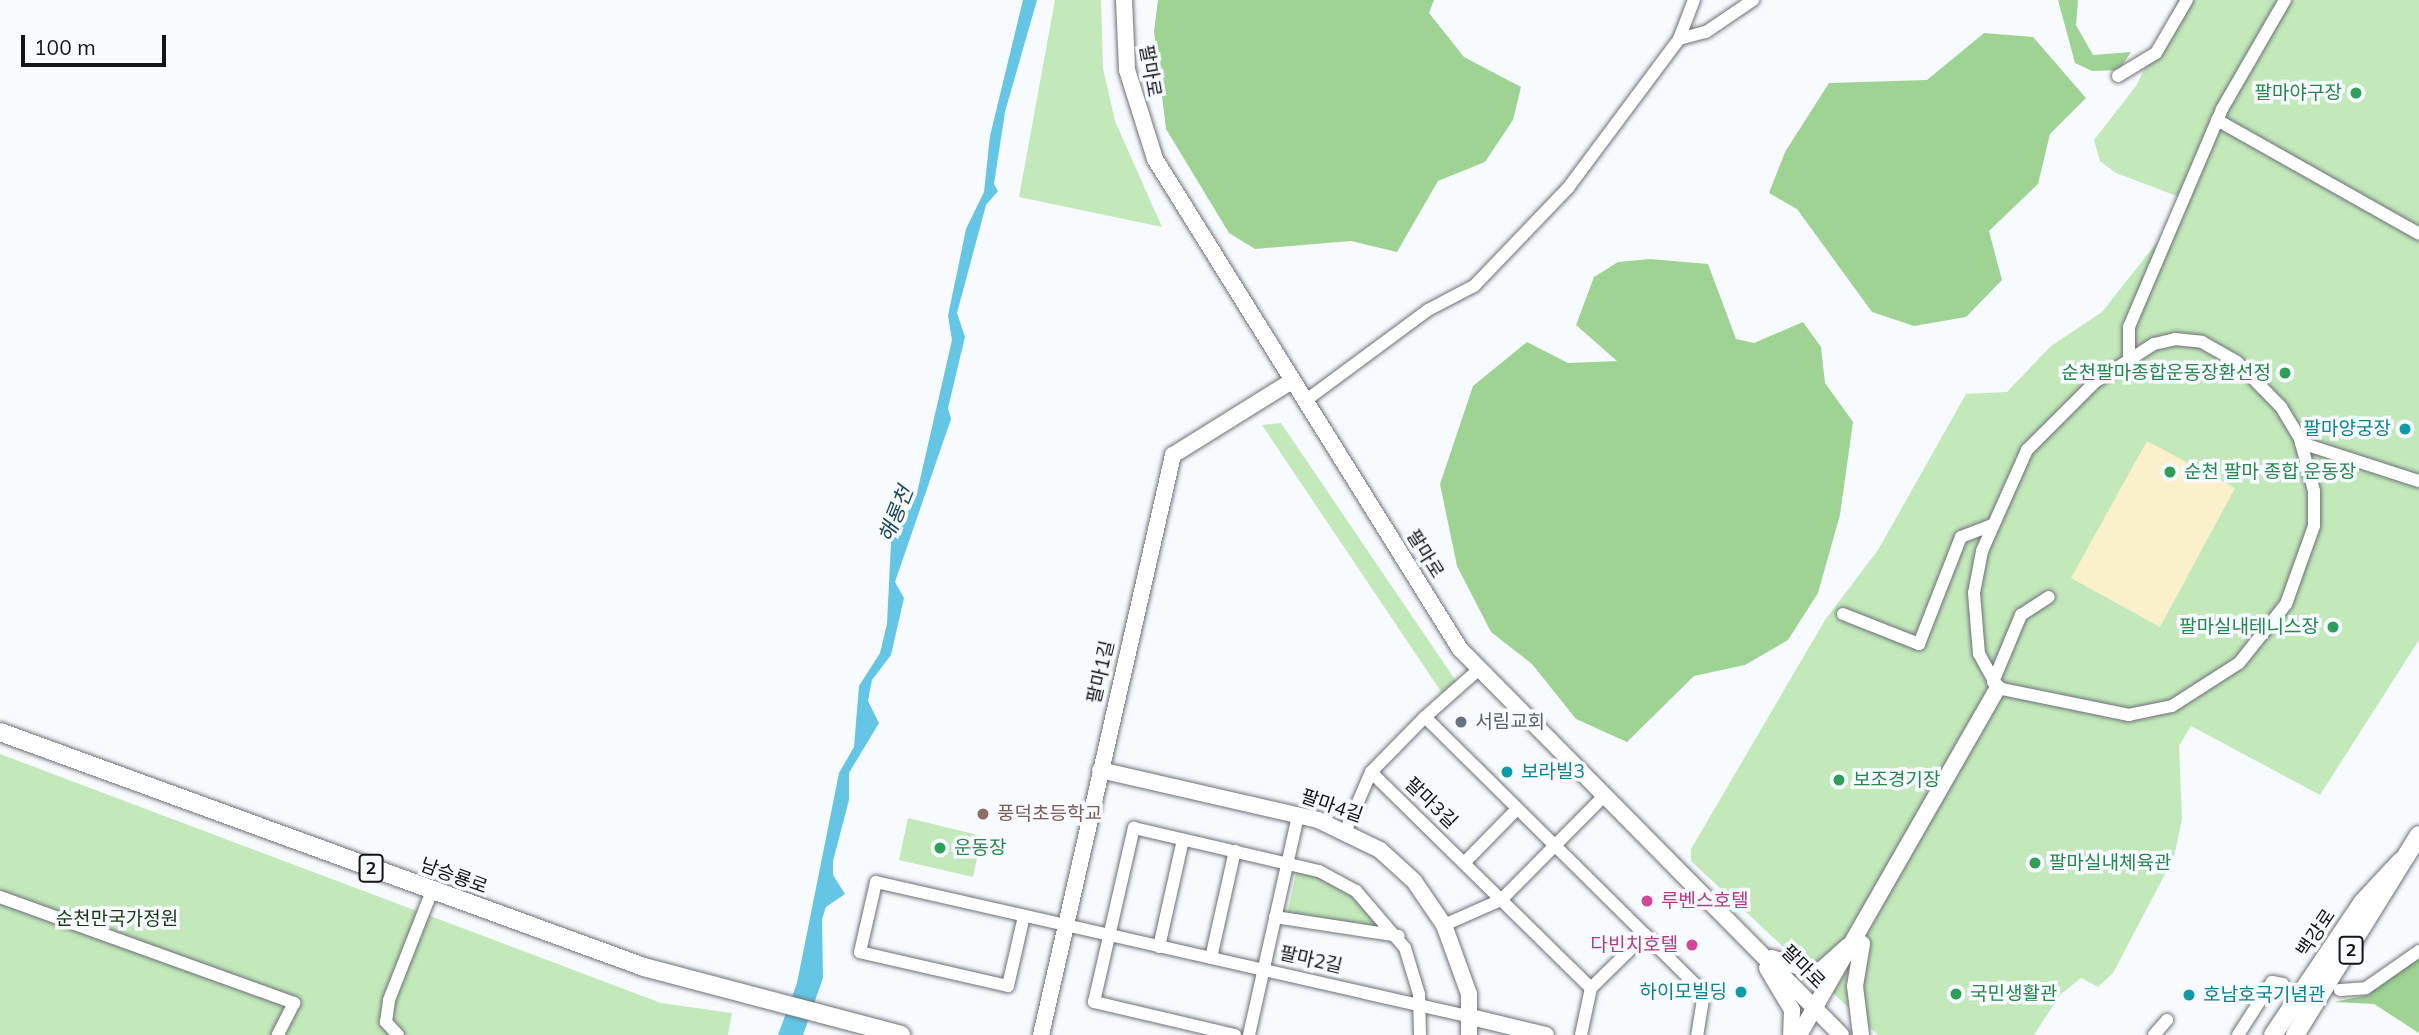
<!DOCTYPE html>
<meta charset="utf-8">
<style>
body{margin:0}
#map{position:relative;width:2419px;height:1035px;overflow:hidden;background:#f7fafe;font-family:Mulish,"Noto Sans KR",sans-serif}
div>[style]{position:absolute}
.green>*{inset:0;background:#c3e9bb}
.forest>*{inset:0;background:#9ed394}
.sand>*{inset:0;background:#faf0cb}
.water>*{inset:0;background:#64c5e5}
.roads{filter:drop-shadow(0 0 2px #6d7176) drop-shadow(0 0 2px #6d7176)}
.street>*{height:12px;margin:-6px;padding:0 6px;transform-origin:6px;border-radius:6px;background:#fff}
.secondary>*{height:16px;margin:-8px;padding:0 8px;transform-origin:8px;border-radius:8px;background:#fff}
.primary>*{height:18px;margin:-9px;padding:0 9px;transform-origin:9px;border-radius:9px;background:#fff}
.dots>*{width:19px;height:19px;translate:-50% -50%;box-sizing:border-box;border:4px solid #f7fafe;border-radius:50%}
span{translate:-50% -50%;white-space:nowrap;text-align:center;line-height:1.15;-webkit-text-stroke:7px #f7fafe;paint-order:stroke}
.shield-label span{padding:2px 5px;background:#f7fafe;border:2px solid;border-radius:5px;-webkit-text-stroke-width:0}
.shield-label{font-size:18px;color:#131416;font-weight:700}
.street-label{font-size:19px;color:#131416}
.leisure-label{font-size:19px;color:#27864d}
.right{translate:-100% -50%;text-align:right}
.left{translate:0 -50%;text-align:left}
.culture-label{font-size:19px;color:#0d838f}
.worship-label{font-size:19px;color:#5b616d}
.education-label{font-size:19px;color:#785e54}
.hotel-label{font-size:19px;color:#b23c85}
.park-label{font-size:19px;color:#14370d}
.water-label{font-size:21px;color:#1e4956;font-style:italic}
.scale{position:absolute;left:21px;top:35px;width:145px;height:32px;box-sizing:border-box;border:4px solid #131416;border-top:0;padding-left:9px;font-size:21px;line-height:24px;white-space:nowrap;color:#131416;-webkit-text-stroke:5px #f7fafe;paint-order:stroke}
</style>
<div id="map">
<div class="green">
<div style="clip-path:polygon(1055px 0,1101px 0,1103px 68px,1115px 121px,1162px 227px,1019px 197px)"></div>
<div style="clip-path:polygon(2178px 0,2419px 0,2419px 640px,2320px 795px,2191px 726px,2179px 746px,2182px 819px,2174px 857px,2113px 973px,2098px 987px,2081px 978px,2060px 995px,2034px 1035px,1878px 1035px,1691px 861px,1691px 849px,1825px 620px,1878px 550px,1966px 394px,2007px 392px,2051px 346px,2102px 312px,2177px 217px,2182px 198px,2116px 173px,2100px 161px,2094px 140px,2136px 86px)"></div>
<div style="clip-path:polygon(1281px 423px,1456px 681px,1442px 693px,1262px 425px)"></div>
<div style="clip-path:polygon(0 754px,661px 1003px,732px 1013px,728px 1035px,0 1035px)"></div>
<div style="clip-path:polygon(908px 818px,982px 836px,973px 877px,899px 860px)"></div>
<div style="clip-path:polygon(1297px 869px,1350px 890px,1385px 934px,1287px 914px)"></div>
</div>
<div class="forest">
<div style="clip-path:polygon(1158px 0,1434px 0,1429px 13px,1464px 57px,1521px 87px,1513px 120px,1485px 162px,1438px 181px,1397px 252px,1351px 241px,1255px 249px,1229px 233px,1166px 129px,1154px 31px)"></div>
<div style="clip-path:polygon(2058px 0,2078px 0,2076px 25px,2093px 55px,2131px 52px,2119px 70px,2092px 71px,2075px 63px)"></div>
<div style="clip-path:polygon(1984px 33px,2033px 37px,2086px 98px,2050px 134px,2038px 184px,1989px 231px,2002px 280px,1966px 317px,1914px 326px,1872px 312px,1797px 209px,1769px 193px,1785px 152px,1829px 83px,1927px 80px)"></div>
<div style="clip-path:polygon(1650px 259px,1708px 264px,1736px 339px,1754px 343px,1803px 322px,1821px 347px,1825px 383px,1853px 422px,1840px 515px,1818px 593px,1788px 640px,1745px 665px,1694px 676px,1627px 742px,1576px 719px,1532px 664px,1491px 632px,1457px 566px,1440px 484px,1473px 386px,1527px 342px,1568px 363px,1617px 361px,1576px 325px,1594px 277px,1618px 262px)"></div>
<div style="clip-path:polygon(2419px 958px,2419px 1033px,2374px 1004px,2334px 1002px,2367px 995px)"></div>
</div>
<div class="sand">
<div style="clip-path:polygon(2147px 441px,2235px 488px,2160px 627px,2071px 578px)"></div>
</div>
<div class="water">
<div style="clip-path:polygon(1023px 0,1037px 0,1005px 112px,994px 184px,998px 191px,986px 205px,957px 313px,965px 337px,948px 408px,951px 419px,895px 582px,904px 598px,891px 655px,872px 680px,868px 701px,879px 723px,849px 773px,849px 800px,833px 861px,833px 875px,845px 894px,826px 907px,822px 919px,823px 978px,803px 1035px,778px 1035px,797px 983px,839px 773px,854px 747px,859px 686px,880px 653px,887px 624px,891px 542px,916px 497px,952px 340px,948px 316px,966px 229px,984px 192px,990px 136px)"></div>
</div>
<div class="roads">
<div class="street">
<div style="left:1679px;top:39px;width:42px;rotate:-69deg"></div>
<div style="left:2118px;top:76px;width:44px;rotate:-31.2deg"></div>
<div style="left:2156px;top:53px;width:61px;rotate:-59.7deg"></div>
<div style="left:2217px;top:120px;width:232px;rotate:29.4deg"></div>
<div style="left:2175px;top:339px;width:27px;rotate:6deg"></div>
<div style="left:2202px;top:342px;width:40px;rotate:29.7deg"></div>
<div style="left:2237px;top:362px;width:63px;rotate:45.6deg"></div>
<div style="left:2281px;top:407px;width:37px;rotate:59deg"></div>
<div style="left:2300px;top:439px;width:54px;rotate:74.9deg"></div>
<div style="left:2314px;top:491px;width:35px;rotate:90deg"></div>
<div style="left:2314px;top:526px;width:83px;rotate:109.7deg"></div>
<div style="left:2286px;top:604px;width:75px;rotate:128.5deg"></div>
<div style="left:2239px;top:663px;width:80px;rotate:147.3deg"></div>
<div style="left:2172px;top:706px;width:44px;rotate:168.2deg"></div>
<div style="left:2129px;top:715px;width:134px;rotate:-168.4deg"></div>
<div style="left:1998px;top:688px;width:39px;rotate:-119deg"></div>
<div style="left:1979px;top:654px;width:61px;rotate:-94.7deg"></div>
<div style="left:1974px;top:593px;width:43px;rotate:-79.2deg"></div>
<div style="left:1982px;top:551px;width:111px;rotate:-66deg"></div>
<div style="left:2027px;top:450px;width:96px;rotate:-45deg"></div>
<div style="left:2095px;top:382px;width:70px;rotate:-32.8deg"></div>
<div style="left:2154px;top:344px;width:22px;rotate:-13deg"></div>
<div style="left:2129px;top:359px;width:32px;rotate:-90deg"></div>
<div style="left:2129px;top:327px;width:237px;rotate:-66.9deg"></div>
<div style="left:2222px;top:109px;width:126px;rotate:-60deg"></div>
<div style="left:1305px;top:401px;width:153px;rotate:-36.5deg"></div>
<div style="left:1428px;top:310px;width:52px;rotate:-27.6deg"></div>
<div style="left:1474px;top:286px;width:136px;rotate:-46.2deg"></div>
<div style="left:1568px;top:188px;width:186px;rotate:-53.3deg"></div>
<div style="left:1679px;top:39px;width:28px;rotate:-15deg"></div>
<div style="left:1706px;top:32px;width:57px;rotate:-34.2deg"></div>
<div style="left:2301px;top:443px;width:124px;rotate:17.9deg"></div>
<div style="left:1843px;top:614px;width:82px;rotate:21.5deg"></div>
<div style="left:1919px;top:644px;width:115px;rotate:-68.6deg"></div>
<div style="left:1961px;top:537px;width:33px;rotate:-21deg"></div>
<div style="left:1993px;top:682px;width:73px;rotate:-67.3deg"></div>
<div style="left:2021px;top:615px;width:33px;rotate:-33deg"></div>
<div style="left:1425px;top:717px;width:69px;rotate:-41.5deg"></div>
<div style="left:1371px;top:772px;width:308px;rotate:44.5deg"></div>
<div style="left:1346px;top:830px;width:63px;rotate:-66.7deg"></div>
<div style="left:1371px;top:772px;width:77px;rotate:-45.5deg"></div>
<div style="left:1425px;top:717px;width:384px;rotate:44.7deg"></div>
<div style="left:1698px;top:987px;width:13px;rotate:67deg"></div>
<div style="left:1703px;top:999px;width:36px;rotate:99deg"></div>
<div style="left:1464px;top:863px;width:76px;rotate:-45.5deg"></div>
<div style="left:0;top:897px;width:313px;rotate:19.8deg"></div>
<div style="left:294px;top:1003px;width:36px;rotate:117deg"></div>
<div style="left:1024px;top:916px;width:72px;rotate:102.9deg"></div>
<div style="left:1008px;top:986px;width:152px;rotate:-167.1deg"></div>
<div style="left:860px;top:952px;width:72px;rotate:-77.1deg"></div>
<div style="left:876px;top:882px;width:610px;rotate:12.78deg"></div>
<div style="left:1275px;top:917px;width:125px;rotate:8.7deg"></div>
<div style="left:1444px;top:925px;width:62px;rotate:-23.7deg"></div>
<div style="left:1501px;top:900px;width:145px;rotate:-45.3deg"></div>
<div style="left:1159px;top:947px;width:110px;rotate:-77.4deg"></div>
<div style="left:1211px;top:958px;width:110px;rotate:-77.4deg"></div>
<div style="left:2340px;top:990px;width:26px;rotate:-4deg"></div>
<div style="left:2366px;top:988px;width:65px;rotate:-34.9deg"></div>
<div style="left:398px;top:1035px;width:18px;rotate:-133deg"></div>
<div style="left:386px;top:1022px;width:22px;rotate:-82deg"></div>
<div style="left:389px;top:1000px;width:117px;rotate:-68.5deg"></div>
<div style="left:1235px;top:1035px;width:145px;rotate:-166.8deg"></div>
<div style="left:1094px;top:1002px;width:179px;rotate:-77.1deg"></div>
<div style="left:1134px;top:828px;width:190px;rotate:13.1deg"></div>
<div style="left:1319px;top:871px;width:42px;rotate:28.4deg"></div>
<div style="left:1356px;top:891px;width:75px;rotate:49.3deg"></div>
<div style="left:1405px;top:948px;width:48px;rotate:73.1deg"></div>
<div style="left:1419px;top:994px;width:41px;rotate:88.6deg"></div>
<div style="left:1249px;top:1035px;width:225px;rotate:-77.4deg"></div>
<div style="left:1581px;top:1035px;width:48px;rotate:-78deg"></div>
<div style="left:1591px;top:988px;width:76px;rotate:-44.5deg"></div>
<div style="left:2154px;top:1035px;width:20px;rotate:-49deg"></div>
<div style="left:2238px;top:1035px;width:63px;rotate:-57.3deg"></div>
<div style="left:2272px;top:982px;width:11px;rotate:10deg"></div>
</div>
<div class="secondary">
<div style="left:1124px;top:0;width:70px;rotate:87.5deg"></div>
<div style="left:1127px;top:70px;width:93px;rotate:72.5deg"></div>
<div style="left:1155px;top:159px;width:577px;rotate:58.1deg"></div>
<div style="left:1460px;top:649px;width:542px;rotate:45.37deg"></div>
<div style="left:1100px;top:770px;width:224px;rotate:12.9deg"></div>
<div style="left:1318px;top:820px;width:69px;rotate:25.8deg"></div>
<div style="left:1380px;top:850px;width:46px;rotate:42.4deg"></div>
<div style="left:1414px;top:881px;width:53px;rotate:55.7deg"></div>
<div style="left:1444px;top:925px;width:73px;rotate:70.1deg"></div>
<div style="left:1469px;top:994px;width:41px;rotate:90deg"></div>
<div style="left:1772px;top:958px;width:48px;rotate:18.1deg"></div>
<div style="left:1818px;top:973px;width:40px;rotate:-42deg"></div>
<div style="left:1767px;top:968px;width:49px;rotate:59.2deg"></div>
<div style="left:1792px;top:1010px;width:25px;rotate:92deg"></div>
<div style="left:1471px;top:1017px;width:77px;rotate:13.5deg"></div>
<div style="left:1041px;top:1035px;width:595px;rotate:-77.18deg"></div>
<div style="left:1173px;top:455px;width:140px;rotate:-31.9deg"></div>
<div style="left:1799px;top:1035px;width:400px;rotate:-60.2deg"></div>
<div style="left:1861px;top:1035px;width:49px;rotate:-97deg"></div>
<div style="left:1855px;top:986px;width:43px;rotate:-80.5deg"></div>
</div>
<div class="primary">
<div style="left:0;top:732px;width:686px;rotate:20.05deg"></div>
<div style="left:644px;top:967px;width:266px;rotate:14.8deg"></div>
<div style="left:2273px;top:1035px;width:159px;rotate:-56deg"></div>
<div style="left:2362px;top:903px;width:57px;rotate:-47.1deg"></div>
<div style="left:2295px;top:1035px;width:235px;rotate:-58.2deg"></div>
</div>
</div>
<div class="dots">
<div style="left:2356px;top:93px;background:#2e9e5b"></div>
<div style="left:2285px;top:373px;background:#2e9e5b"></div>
<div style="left:2405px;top:429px;background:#0f9aa8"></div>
<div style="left:2170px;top:472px;background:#2e9e5b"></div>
<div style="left:2333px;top:627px;background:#2e9e5b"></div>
<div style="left:1461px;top:722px;background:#6b7280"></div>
<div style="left:1507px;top:772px;background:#0f9aa8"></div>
<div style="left:1839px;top:780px;background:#2e9e5b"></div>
<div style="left:983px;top:814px;background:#8d6e63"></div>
<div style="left:940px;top:848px;background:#2e9e5b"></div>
<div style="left:2035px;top:863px;background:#2e9e5b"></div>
<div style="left:1647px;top:901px;background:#d1479c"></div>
<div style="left:1692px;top:945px;background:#d1479c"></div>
<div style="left:1741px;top:992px;background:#0f9aa8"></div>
<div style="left:1956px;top:994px;background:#2e9e5b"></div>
<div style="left:2189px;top:995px;background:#0f9aa8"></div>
</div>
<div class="shield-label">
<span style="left:371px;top:868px">2</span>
<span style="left:2351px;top:950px">2</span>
</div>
<div class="street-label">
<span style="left:1150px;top:71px;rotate:80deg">팔마로</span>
<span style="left:1425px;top:554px;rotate:58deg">팔마로</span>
<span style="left:1101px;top:672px;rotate:-77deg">팔마1길</span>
<span style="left:1431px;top:803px;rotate:44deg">팔마3길</span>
<span style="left:1332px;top:806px;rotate:19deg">팔마4길</span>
<span style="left:454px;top:876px;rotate:20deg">남승룡로</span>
<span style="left:2316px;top:933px;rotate:-56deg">백강로</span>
<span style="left:1311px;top:960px;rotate:13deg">팔마2길</span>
<span style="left:1803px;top:967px;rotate:45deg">팔마로</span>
</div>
<div class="leisure-label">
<span class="right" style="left:2342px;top:93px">팔마야구장</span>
<span class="right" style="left:2271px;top:373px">순천팔마종합운동장환선정</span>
<span class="left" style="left:2184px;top:472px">순천 팔마 종합 운동장</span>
<span class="right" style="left:2319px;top:627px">팔마실내테니스장</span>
<span class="left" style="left:1853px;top:780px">보조경기장</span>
<span class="left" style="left:954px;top:848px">운동장</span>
<span class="left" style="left:2049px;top:863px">팔마실내체육관</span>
<span class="left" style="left:1970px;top:994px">국민생활관</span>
</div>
<div class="culture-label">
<span class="right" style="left:2391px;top:429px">팔마양궁장</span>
<span class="left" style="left:1521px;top:772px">보라빌3</span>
<span class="right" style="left:1727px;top:992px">하이모빌딩</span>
<span class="left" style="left:2203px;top:995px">호남호국기념관</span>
</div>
<div class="worship-label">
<span class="left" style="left:1475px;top:722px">서림교회</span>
</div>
<div class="education-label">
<span class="left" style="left:997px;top:814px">풍덕초등학교</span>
</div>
<div class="hotel-label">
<span class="left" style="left:1661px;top:901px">루벤스호텔</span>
<span class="right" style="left:1678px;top:945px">다빈치호텔</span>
</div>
<div class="park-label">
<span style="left:117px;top:919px">순천만국가정원</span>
</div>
<div class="water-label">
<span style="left:895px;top:514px;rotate:-68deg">해룡천</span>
</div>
<div class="scale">100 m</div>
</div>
